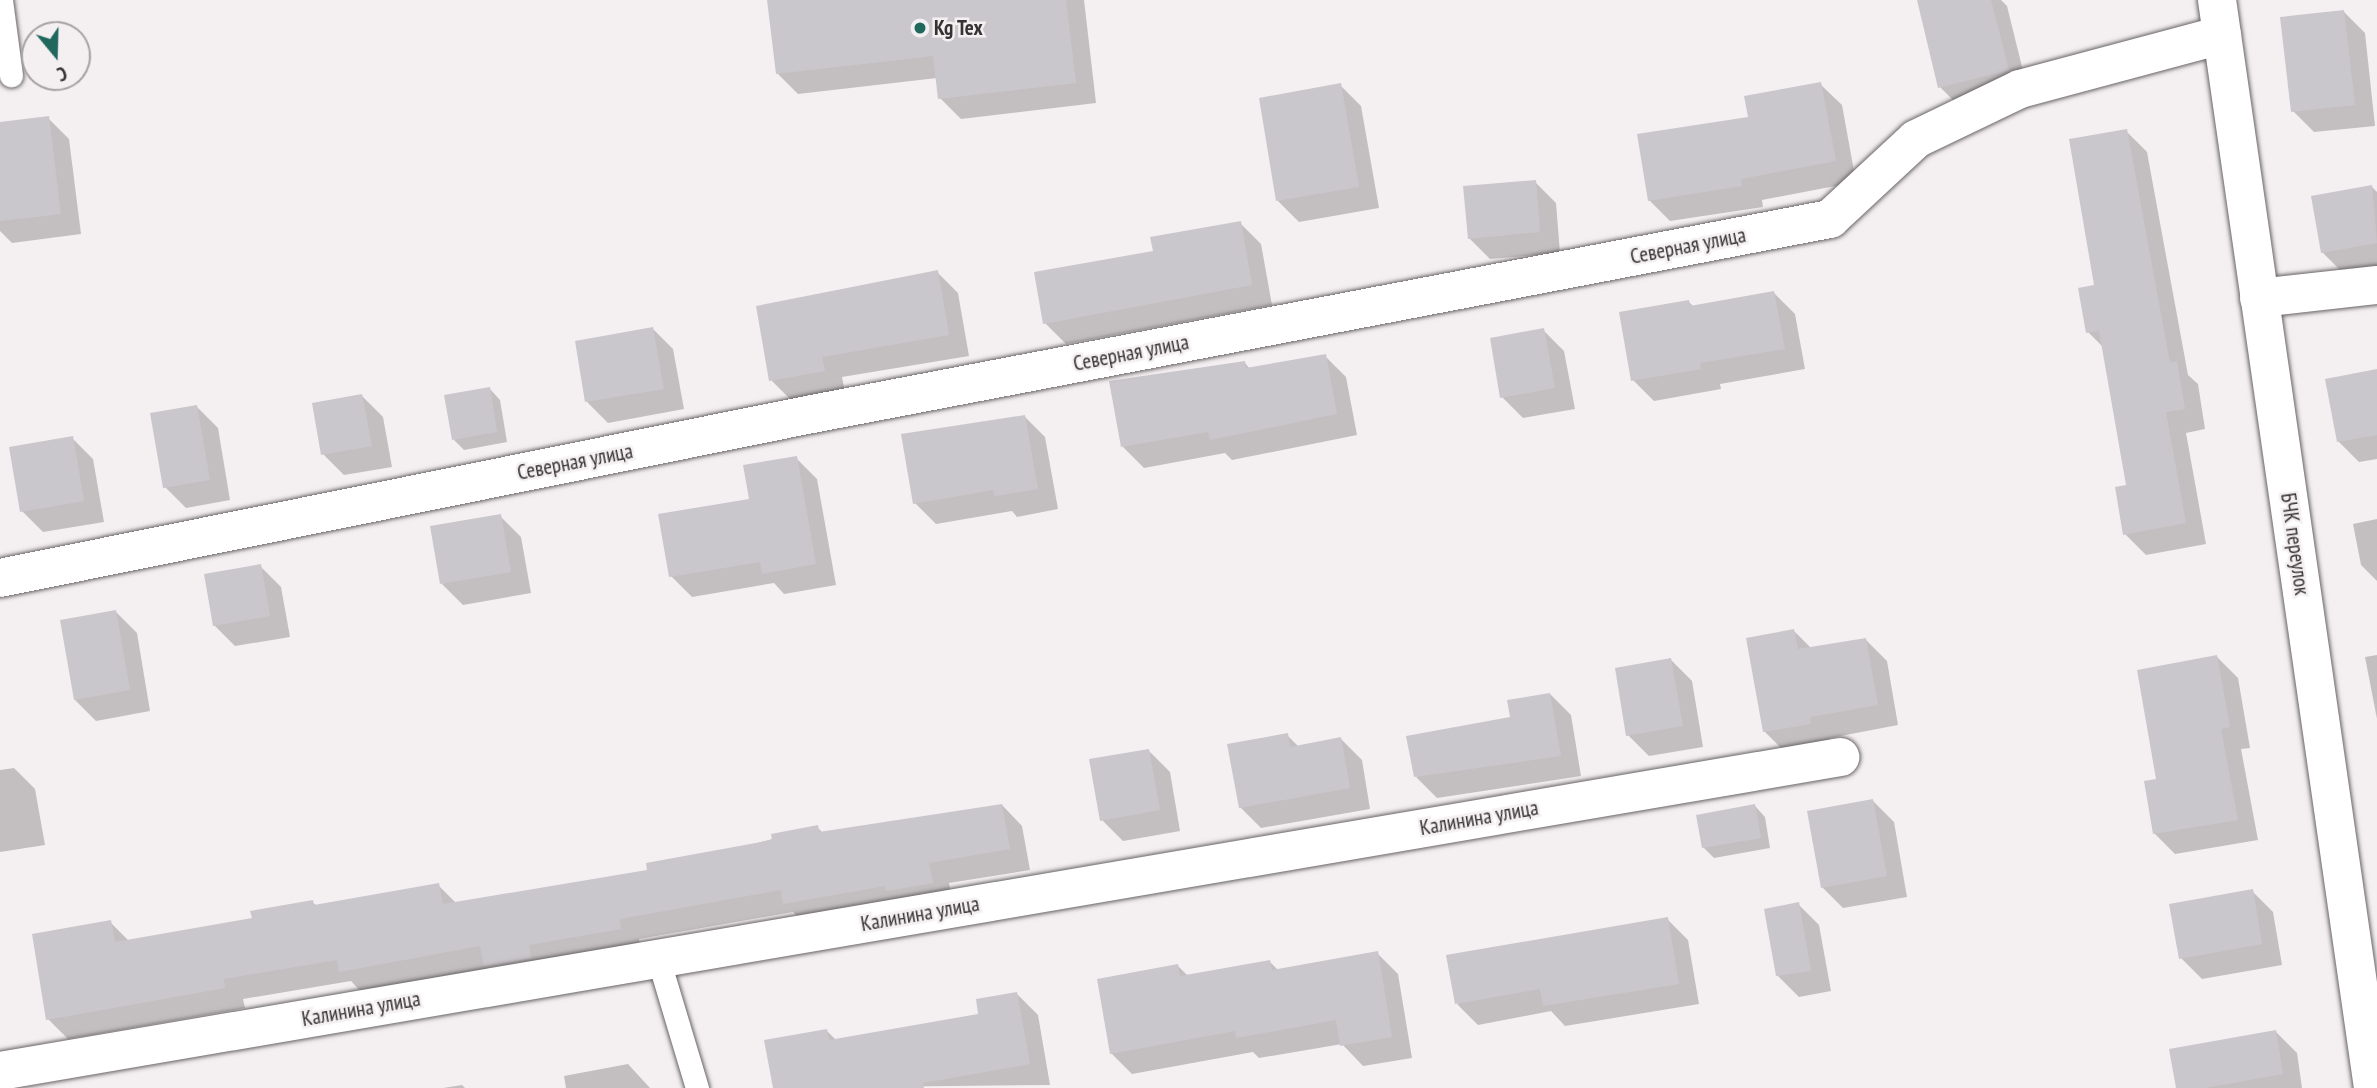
<!DOCTYPE html>
<meta charset="utf-8">
<style>
body{margin:0}
#map{position:relative;width:2377px;height:1088px;overflow:hidden;background:#f4eff1;font-family:"PT Sans Narrow",sans-serif}
div>[style]{position:absolute}
.shadow>*{inset:0;background:#0003}
.building>*{inset:0;background:#cac7cc}
.roads{filter:drop-shadow(0 0 2px #696466) drop-shadow(0 0 2px #696466)}
.service>*{height:23px;margin:-11.5px;padding:0 11.5px;transform-origin:11.5px;border-radius:11.5px;background:#fff}
.minor>*{height:38px;margin:-19px;padding:0 19px;transform-origin:19px;border-radius:19px;background:#fff}
.dots>*{width:19px;height:19px;translate:-50% -50%;box-sizing:border-box;border:4px solid #f4eff1;border-radius:50%}
span{translate:-50% -50%;white-space:nowrap;text-align:center;line-height:1.15;-webkit-text-stroke:5px #f4eff1;paint-order:stroke}
.poi-label{font-size:21px;color:#343233;font-weight:700}
.left{translate:0 -50%;text-align:left}
.street-label{font-size:21px;color:#343233}
.north{position:absolute;left:21px;top:21px;width:70px;height:70px;box-sizing:border-box;background:#f4eff1;border:2px solid #a7a3a5;border-radius:50%;rotate:161deg;font-size:19px;font-weight:700;line-height:28px;text-align:center;color:#343233}
.north::after{content:'';display:block;margin:auto;width:24px;height:32px;background:#20685d;clip-path:polygon(50% 0,100% 100%,50% 72%,0 100%)}
</style>
<div id="map">
<div class="shadow">
<div style="clip-path:polygon(769px 0,1084px 0,1096px 103px,961px 119px,940px 98px,937px 78px,798px 94px,777px 73px)"></div>
<div style="clip-path:polygon(1929px 0,2001px 0,2007px 6px,2028px 91px,1961px 108px,1940px 87px)"></div>
<div style="clip-path:polygon(2344px 12px,2365px 33px,2375px 126px,2314px 132px,2293px 111px)"></div>
<div style="clip-path:polygon(1820px 84px,1842px 105px,1856px 182px,1762px 200px,1763px 207px,1670px 221px,1649px 200px,1750px 118px)"></div>
<div style="clip-path:polygon(1340px 85px,1361px 106px,1379px 208px,1299px 222px,1278px 201px)"></div>
<div style="clip-path:polygon(48px 118px,69px 139px,81px 234px,12px 243px,0 231px,0 124px)"></div>
<div style="clip-path:polygon(2126px 131px,2147px 152px,2188px 375px,2198px 384px,2205px 429px,2186px 433px,2206px 544px,2146px 555px,2125px 534px,2128px 487px,2104px 348px,2088px 332px)"></div>
<div style="clip-path:polygon(1535px 182px,1556px 203px,1560px 253px,1490px 259px,1469px 238px)"></div>
<div style="clip-path:polygon(2372px 187px,2377px 192px,2377px 268px,2344px 274px,2323px 253px)"></div>
<div style="clip-path:polygon(1240px 223px,1261px 244px,1272px 305px,1066px 344px,1045px 323px)"></div>
<div style="clip-path:polygon(937px 272px,958px 293px,969px 356px,842px 377px,845px 392px,792px 401px,771px 380px)"></div>
<div style="clip-path:polygon(1774px 293px,1795px 314px,1805px 369px,1720px 384px,1721px 389px,1654px 401px,1633px 380px,1689px 302px,1694px 307px)"></div>
<div style="clip-path:polygon(652px 328px,673px 349px,684px 409px,608px 423px,587px 402px)"></div>
<div style="clip-path:polygon(1543px 330px,1564px 351px,1575px 409px,1523px 418px,1502px 397px)"></div>
<div style="clip-path:polygon(1325px 356px,1346px 377px,1357px 435px,1232px 460px,1225px 453px,1144px 468px,1123px 447px,1245px 363px,1250px 369px)"></div>
<div style="clip-path:polygon(2377px 371px,2377px 459px,2359px 462px,2338px 441px)"></div>
<div style="clip-path:polygon(490px 389px,500px 400px,507px 442px,464px 450px,454px 440px)"></div>
<div style="clip-path:polygon(362px 396px,383px 417px,392px 467px,344px 475px,323px 454px)"></div>
<div style="clip-path:polygon(197px 407px,218px 428px,230px 500px,186px 508px,165px 487px)"></div>
<div style="clip-path:polygon(1024px 416px,1045px 437px,1058px 509px,1017px 517px,1012px 511px,936px 524px,915px 503px)"></div>
<div style="clip-path:polygon(72px 438px,93px 459px,104px 522px,43px 532px,22px 511px)"></div>
<div style="clip-path:polygon(796px 458px,817px 479px,836px 585px,784px 594px,774px 583px,692px 597px,671px 576px)"></div>
<div style="clip-path:polygon(500px 516px,521px 537px,531px 593px,463px 605px,442px 584px)"></div>
<div style="clip-path:polygon(2377px 519px,2377px 581px,2361px 565px,2353px 524px)"></div>
<div style="clip-path:polygon(260px 566px,281px 587px,290px 637px,235px 646px,214px 625px)"></div>
<div style="clip-path:polygon(116px 612px,137px 633px,150px 711px,96px 721px,75px 700px)"></div>
<div style="clip-path:polygon(1794px 631px,1812px 649px,1866px 640px,1887px 661px,1898px 725px,1830px 738px,1831px 745px,1785px 752px,1764px 731px)"></div>
<div style="clip-path:polygon(2377px 655px,2377px 719px,2365px 657px)"></div>
<div style="clip-path:polygon(2217px 657px,2238px 678px,2250px 748px,2241px 749px,2258px 840px,2175px 854px,2154px 833px,2158px 781px)"></div>
<div style="clip-path:polygon(1671px 660px,1692px 681px,1703px 747px,1649px 756px,1628px 735px)"></div>
<div style="clip-path:polygon(1550px 694px,1571px 715px,1581px 776px,1437px 798px,1416px 777px)"></div>
<div style="clip-path:polygon(1287px 735px,1299px 747px,1341px 739px,1362px 760px,1370px 809px,1261px 828px,1240px 807px)"></div>
<div style="clip-path:polygon(1149px 751px,1170px 772px,1180px 831px,1123px 841px,1102px 820px)"></div>
<div style="clip-path:polygon(14px 768px,35px 789px,45px 845px,0 852px,0 770px)"></div>
<div style="clip-path:polygon(1873px 801px,1894px 822px,1907px 897px,1843px 908px,1822px 887px)"></div>
<div style="clip-path:polygon(1002px 805px,1022px 826px,1030px 870px,949px 883px,953px 903px,805px 924px,793px 912px,639px 939px,641px 949px,361px 992px,351px 981px,243px 999px,245px 1008px,68px 1039px,48px 1019px,110px 922px,129px 941px,254px 920px,312px 902px,317px 906px,438px 885px,457px 904px,649px 872px,817px 827px,823px 833px)"></div>
<div style="clip-path:polygon(1755px 806px,1765px 817px,1770px 848px,1714px 858px,1703px 847px)"></div>
<div style="clip-path:polygon(2252px 891px,2273px 912px,2282px 965px,2202px 979px,2181px 958px)"></div>
<div style="clip-path:polygon(1798px 904px,1819px 925px,1831px 991px,1799px 997px,1778px 976px)"></div>
<div style="clip-path:polygon(1667px 919px,1688px 940px,1699px 1004px,1565px 1026px,1551px 1011px,1478px 1025px,1457px 1004px)"></div>
<div style="clip-path:polygon(1377px 953px,1398px 974px,1412px 1058px,1363px 1066px,1342px 1044px,1259px 1058px,1253px 1052px,1132px 1074px,1111px 1053px,1178px 966px,1188px 976px,1270px 962px,1278px 970px)"></div>
<div style="clip-path:polygon(1017px 994px,1038px 1015px,1050px 1085px,774px 1088px,827px 1031px,836px 1040px,980px 1015px)"></div>
<div style="clip-path:polygon(2276px 1032px,2297px 1053px,2302px 1088px,2178px 1088px)"></div>
<div style="clip-path:polygon(628px 1064px,650px 1088px,566px 1088px,564px 1076px)"></div>
<div style="clip-path:polygon(462px 1085px,465px 1088px,443px 1088px)"></div>
</div>
<div class="building">
<div style="clip-path:polygon(767px 0,1066px 0,1076px 83px,938px 99px,933px 56px,776px 74px)"></div>
<div style="clip-path:polygon(1917px 0,1991px 0,2009px 70px,1938px 88px)"></div>
<div style="clip-path:polygon(2344px 10px,2355px 105px,2291px 112px,2280px 17px)"></div>
<div style="clip-path:polygon(1821px 82px,1836px 161px,1741px 179px,1742px 186px,1648px 201px,1637px 134px,1748px 117px,1744px 96px)"></div>
<div style="clip-path:polygon(1341px 83px,1359px 187px,1276px 201px,1259px 98px)"></div>
<div style="clip-path:polygon(49px 116px,61px 214px,0 221px,0 122px)"></div>
<div style="clip-path:polygon(2127px 129px,2170px 363px,2177px 361px,2185px 409px,2166px 412px,2186px 523px,2123px 535px,2115px 487px,2126px 485px,2099px 331px,2086px 333px,2078px 288px,2094px 285px,2069px 139px)"></div>
<div style="clip-path:polygon(1536px 180px,1540px 232px,1468px 239px,1463px 186px)"></div>
<div style="clip-path:polygon(2372px 185px,2377px 243px,2321px 253px,2311px 196px)"></div>
<div style="clip-path:polygon(1241px 221px,1252px 285px,1043px 324px,1034px 272px,1153px 251px,1150px 237px)"></div>
<div style="clip-path:polygon(938px 270px,949px 335px,822px 357px,825px 371px,769px 381px,756px 306px)"></div>
<div style="clip-path:polygon(1774px 291px,1785px 349px,1700px 363px,1701px 369px,1631px 381px,1619px 312px,1689px 300px,1690px 306px)"></div>
<div style="clip-path:polygon(653px 327px,664px 389px,585px 402px,575px 341px)"></div>
<div style="clip-path:polygon(1544px 328px,1555px 388px,1500px 398px,1490px 338px)"></div>
<div style="clip-path:polygon(1326px 354px,1337px 414px,1210px 440px,1208px 432px,1121px 447px,1109px 381px,1245px 361px,1246px 368px)"></div>
<div style="clip-path:polygon(2377px 369px,2377px 435px,2337px 442px,2325px 379px)"></div>
<div style="clip-path:polygon(490px 387px,497px 432px,452px 440px,444px 395px)"></div>
<div style="clip-path:polygon(362px 394px,372px 446px,321px 455px,312px 403px)"></div>
<div style="clip-path:polygon(197px 405px,210px 480px,163px 488px,150px 413px)"></div>
<div style="clip-path:polygon(1025px 415px,1038px 489px,995px 496px,993px 490px,913px 504px,901px 434px)"></div>
<div style="clip-path:polygon(73px 436px,84px 501px,20px 512px,9px 447px)"></div>
<div style="clip-path:polygon(797px 456px,816px 564px,762px 574px,760px 562px,669px 577px,658px 514px,749px 499px,743px 465px)"></div>
<div style="clip-path:polygon(501px 514px,511px 572px,440px 584px,430px 526px)"></div>
<div style="clip-path:polygon(261px 564px,270px 616px,213px 626px,204px 574px)"></div>
<div style="clip-path:polygon(116px 610px,130px 690px,74px 700px,60px 620px)"></div>
<div style="clip-path:polygon(1794px 629px,1798px 649px,1866px 638px,1878px 705px,1810px 717px,1811px 724px,1763px 732px,1746px 638px)"></div>
<div style="clip-path:polygon(2217px 655px,2230px 727px,2221px 729px,2238px 820px,2153px 834px,2144px 781px,2156px 779px,2137px 670px)"></div>
<div style="clip-path:polygon(1671px 658px,1683px 726px,1626px 736px,1615px 668px)"></div>
<div style="clip-path:polygon(1550px 693px,1561px 756px,1414px 777px,1406px 736px,1510px 717px,1507px 700px)"></div>
<div style="clip-path:polygon(1288px 733px,1290px 747px,1341px 737px,1350px 788px,1239px 808px,1227px 744px)"></div>
<div style="clip-path:polygon(1149px 749px,1160px 810px,1100px 821px,1089px 759px)"></div>
<div style="clip-path:polygon(1873px 799px,1887px 876px,1821px 888px,1807px 811px)"></div>
<div style="clip-path:polygon(1002px 804px,1010px 849px,929px 863px,933px 883px,886px 891px,885px 886px,783px 904px,781px 890px,620px 919px,621px 929px,529px 945px,531px 958px,484px 966px,480px 946px,339px 972px,337px 960px,224px 979px,225px 988px,46px 1020px,32px 934px,111px 920px,115px 942px,252px 918px,250px 911px,313px 900px,314px 905px,439px 883px,443px 904px,647px 870px,646px 863px,772px 840px,771px 834px,818px 825px,819px 832px)"></div>
<div style="clip-path:polygon(1755px 804px,1761px 838px,1702px 848px,1696px 815px)"></div>
<div style="clip-path:polygon(2253px 889px,2262px 944px,2179px 959px,2169px 904px)"></div>
<div style="clip-path:polygon(1799px 902px,1811px 971px,1776px 976px,1764px 909px)"></div>
<div style="clip-path:polygon(1668px 917px,1679px 984px,1543px 1006px,1540px 989px,1455px 1004px,1446px 955px)"></div>
<div style="clip-path:polygon(1378px 951px,1392px 1037px,1340px 1046px,1336px 1020px,1236px 1038px,1235px 1031px,1110px 1054px,1097px 979px,1178px 964px,1180px 976px,1270px 960px,1272px 970px)"></div>
<div style="clip-path:polygon(1017px 992px,1030px 1064px,923px 1083px,924px 1088px,773px 1088px,764px 1040px,827px 1029px,829px 1040px,978px 1014px,976px 999px)"></div>
<div style="clip-path:polygon(2276px 1030px,2283px 1074px,2205px 1088px,2176px 1088px,2169px 1049px)"></div>
</div>
<div class="roads">
<div class="service">
<div style="left:1px;top:0;width:76px;rotate:82.4deg"></div>
<div style="left:658px;top:958px;width:136px;rotate:73.3deg"></div>
</div>
<div class="minor">
<div style="left:2217px;top:0;width:1099px;rotate:81.84deg"></div>
<div style="left:2259px;top:298px;width:119px;rotate:-6.3deg"></div>
<div style="left:0;top:578px;width:823px;rotate:-11.42deg"></div>
<div style="left:807px;top:415px;width:1042px;rotate:-10.85deg"></div>
<div style="left:1830px;top:219px;width:117px;rotate:-42.9deg"></div>
<div style="left:1916px;top:139px;width:115px;rotate:-25.7deg"></div>
<div style="left:2020px;top:89px;width:209px;rotate:-15deg"></div>
<div style="left:0;top:1071px;width:1867px;rotate:-9.68deg"></div>
</div>
</div>
<div class="dots">
<div style="left:920px;top:28px;background:#20685d"></div>
</div>
<div class="poi-label">
<span class="left" style="left:934px;top:28px">Kg Tex</span>
</div>
<div class="street-label">
<span style="left:1688px;top:246px;rotate:-11deg">Северная улица</span>
<span style="left:1131px;top:353px;rotate:-11deg">Северная улица</span>
<span style="left:575px;top:462px;rotate:-11deg">Северная улица</span>
<span style="left:2295px;top:544px;rotate:82deg">БЧК переулок</span>
<span style="left:1479px;top:818px;rotate:-10deg">Калинина улица</span>
<span style="left:920px;top:914px;rotate:-10deg">Калинина улица</span>
<span style="left:361px;top:1009px;rotate:-10deg">Калинина улица</span>
</div>
<div class="north">С</div>
</div>
